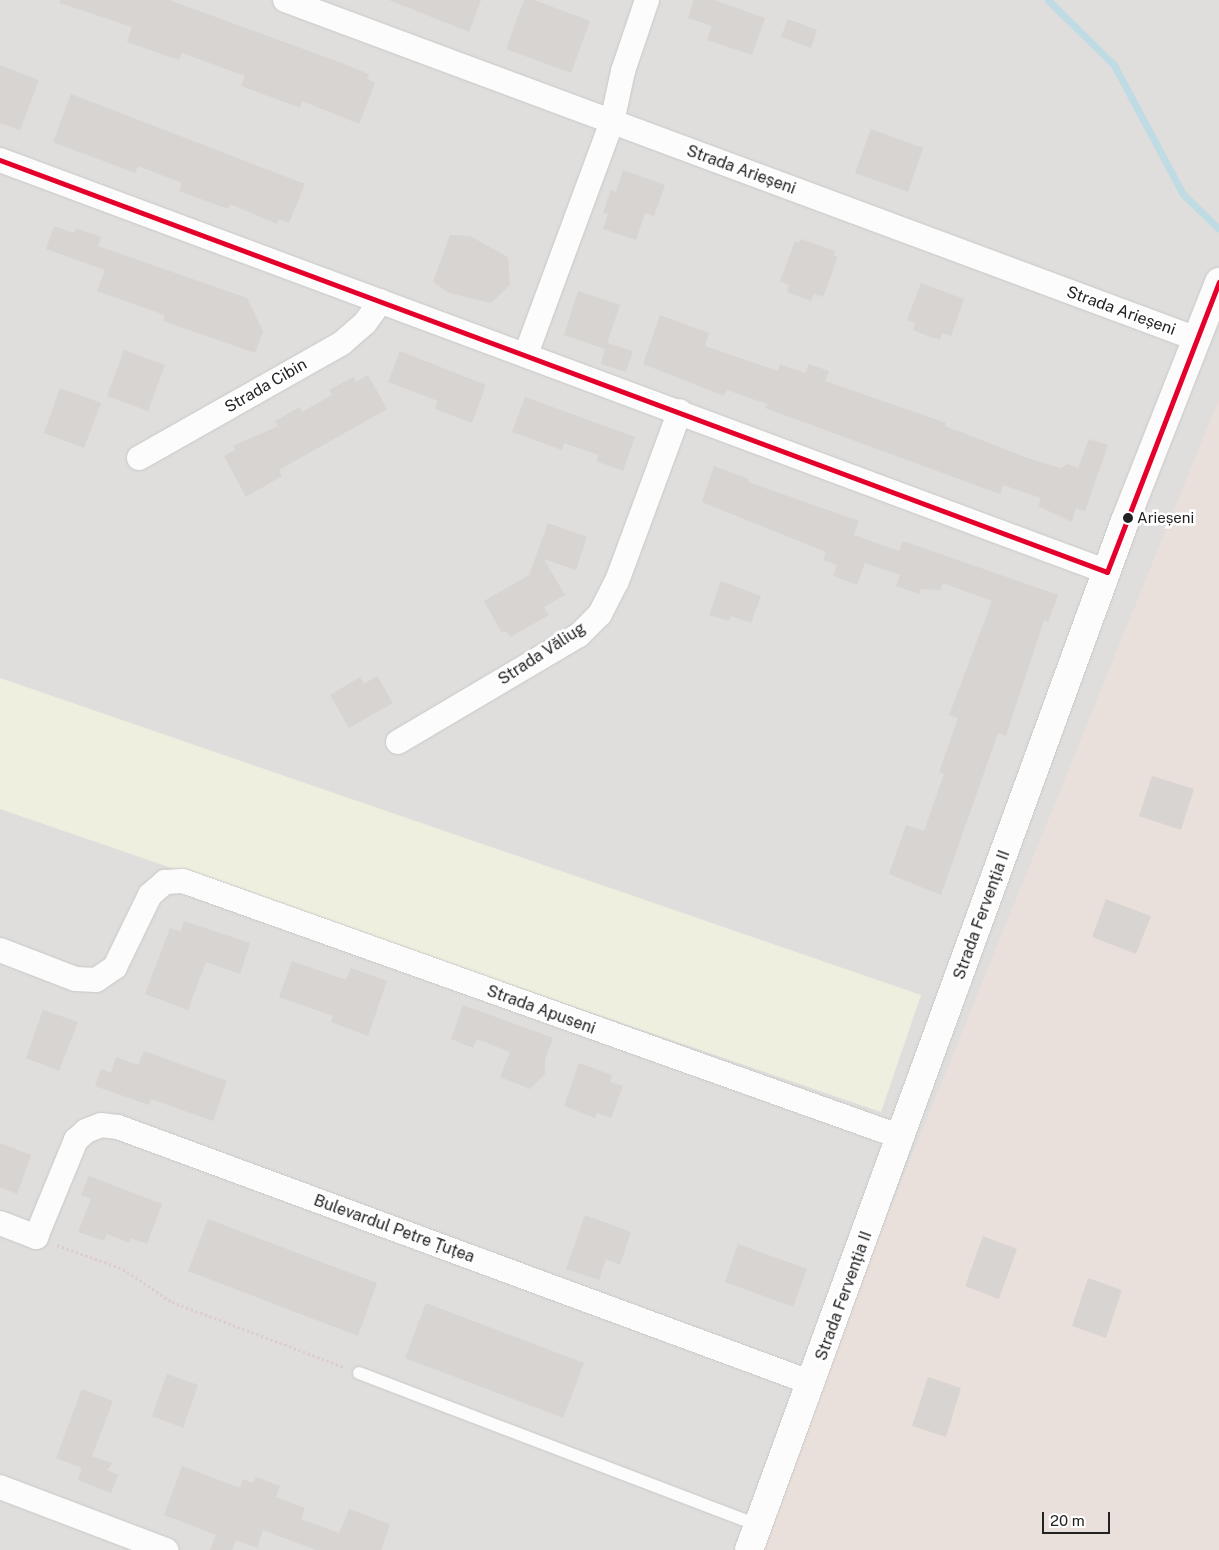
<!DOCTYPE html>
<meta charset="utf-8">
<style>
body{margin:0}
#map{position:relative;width:1219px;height:1550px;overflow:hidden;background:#f0eeeb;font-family:"Public Sans",sans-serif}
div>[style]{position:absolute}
.residential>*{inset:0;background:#dfdedc}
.military>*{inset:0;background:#eae0db}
.farmland>*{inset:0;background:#efefdf}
.stream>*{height:7px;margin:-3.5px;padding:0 3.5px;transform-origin:3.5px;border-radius:3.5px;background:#bfdbe3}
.building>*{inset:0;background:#d7d4d2}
.path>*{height:3px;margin-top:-1.5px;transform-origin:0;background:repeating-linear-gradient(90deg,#dccecd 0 2.5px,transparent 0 5px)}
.roads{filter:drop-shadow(0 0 1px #c9c8c7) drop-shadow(0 0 1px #c9c8c7)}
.service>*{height:12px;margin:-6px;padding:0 6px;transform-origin:6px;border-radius:6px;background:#fdfcfc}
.minor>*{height:24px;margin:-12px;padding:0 12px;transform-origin:12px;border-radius:12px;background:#fdfcfc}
.tertiary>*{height:28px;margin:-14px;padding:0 14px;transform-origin:14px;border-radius:14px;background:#fdfcfc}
.bus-1>*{height:5px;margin:-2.5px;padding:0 2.5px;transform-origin:2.5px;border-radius:2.5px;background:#e4002b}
.dots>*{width:14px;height:14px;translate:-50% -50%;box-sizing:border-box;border:2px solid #fff;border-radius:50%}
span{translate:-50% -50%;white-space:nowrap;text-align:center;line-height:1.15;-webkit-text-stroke:5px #fff;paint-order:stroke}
.bus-label{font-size:15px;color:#222}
.left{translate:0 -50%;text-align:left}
.street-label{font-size:16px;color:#222}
.scale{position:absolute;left:1042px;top:1512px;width:68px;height:22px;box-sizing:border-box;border:2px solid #222;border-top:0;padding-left:6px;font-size:15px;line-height:18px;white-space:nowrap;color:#222;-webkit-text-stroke:4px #fff;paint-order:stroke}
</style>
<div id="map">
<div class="residential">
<div style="clip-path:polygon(0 0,1219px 0,1219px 1550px,0 1550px)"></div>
</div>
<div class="military">
<div style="clip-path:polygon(1219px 399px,1219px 1550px,752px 1550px)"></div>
</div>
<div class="farmland">
<div style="clip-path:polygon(0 678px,921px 995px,881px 1112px,0 809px)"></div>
</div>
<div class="stream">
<div style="left:1048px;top:0;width:93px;rotate:44.6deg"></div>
<div style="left:1114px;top:65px;width:146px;rotate:61.9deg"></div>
<div style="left:1183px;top:194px;width:49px;rotate:44.2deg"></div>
</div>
<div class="building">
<div style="clip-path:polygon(60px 0,169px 0,339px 62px,369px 74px,367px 79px,375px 83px,359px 124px,302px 101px,300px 108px,241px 86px,245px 76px,182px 53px,179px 60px,127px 42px,132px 27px,60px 3px)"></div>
<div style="clip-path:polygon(389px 0,481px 0,469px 32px)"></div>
<div style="clip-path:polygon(524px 0,534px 0,590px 21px,571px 73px,506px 49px)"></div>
<div style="clip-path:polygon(694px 0,714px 0,765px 18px,752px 55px,707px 40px,712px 26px,688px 18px)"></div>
<div style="clip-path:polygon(788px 19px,817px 30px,811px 48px,781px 37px)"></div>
<div style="clip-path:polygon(0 65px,39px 80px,20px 130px,0 123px)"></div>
<div style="clip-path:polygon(71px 94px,305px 184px,289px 223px,279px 219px,277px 224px,230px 204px,228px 209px,179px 191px,182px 183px,138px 166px,135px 173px,53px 142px)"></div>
<div style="clip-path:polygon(871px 129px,923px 148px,908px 192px,855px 173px)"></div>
<div style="clip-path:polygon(623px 170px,665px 185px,654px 216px,645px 213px,636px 240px,603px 229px,608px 214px,603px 213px,611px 190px,616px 192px)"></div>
<div style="clip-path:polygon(54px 226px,74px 233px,76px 228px,101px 237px,98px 246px,247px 298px,263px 331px,255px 353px,163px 321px,165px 315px,97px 291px,105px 270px,46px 249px)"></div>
<div style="clip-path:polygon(450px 235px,470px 236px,508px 257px,510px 285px,491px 303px,449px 293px,433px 282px)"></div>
<div style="clip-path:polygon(801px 239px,835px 251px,833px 255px,838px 257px,823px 297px,814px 294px,811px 301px,787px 292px,789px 285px,780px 281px,795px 241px,799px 243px)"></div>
<div style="clip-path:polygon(921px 283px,964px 299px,951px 336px,942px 333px,940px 340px,925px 335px,913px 330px,915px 323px,907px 320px)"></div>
<div style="clip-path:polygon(578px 291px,620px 305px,607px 343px,633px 351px,626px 372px,601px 364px,605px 349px,564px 335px)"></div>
<div style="clip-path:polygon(660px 315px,709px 333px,705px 346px,778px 371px,780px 364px,805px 373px,809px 364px,829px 371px,825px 381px,946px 423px,945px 426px,1033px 460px,1061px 468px,1067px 464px,1078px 468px,1089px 439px,1108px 445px,1085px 511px,1076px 508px,1072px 522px,1038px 506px,1041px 498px,1003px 485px,1000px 494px,765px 408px,767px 404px,727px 390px,724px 396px,643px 364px)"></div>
<div style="clip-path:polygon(124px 350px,165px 365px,148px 411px,107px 396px)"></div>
<div style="clip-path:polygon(400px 351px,486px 385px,472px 423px,435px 409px,438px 401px,388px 382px)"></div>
<div style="clip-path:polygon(368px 375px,387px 409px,279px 470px,282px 476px,246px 497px,224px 456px,235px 450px,233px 446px,278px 426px,275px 421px,300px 407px,302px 412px,332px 395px,329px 390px,353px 377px,356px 382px)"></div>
<div style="clip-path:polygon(60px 388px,101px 403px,84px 448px,44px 433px)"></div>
<div style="clip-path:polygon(525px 397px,635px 437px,623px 471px,596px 461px,599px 455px,564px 443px,562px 450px,512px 432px)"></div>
<div style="clip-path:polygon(714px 466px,749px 479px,748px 482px,859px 521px,854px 535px,899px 551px,903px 541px,1058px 595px,1048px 622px,1044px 620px,1006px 736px,998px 733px,941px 895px,889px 874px,906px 825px,924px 831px,944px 774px,939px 772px,958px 718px,949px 715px,992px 601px,943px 583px,941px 590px,921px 589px,919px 594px,896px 586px,900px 575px,865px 563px,857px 585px,833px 576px,837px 565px,823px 560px,826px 552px,702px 502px)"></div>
<div style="clip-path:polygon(548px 523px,587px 537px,576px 570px,544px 559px,565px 595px,544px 607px,549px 615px,510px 637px,506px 631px,502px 633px,484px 601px,529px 575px)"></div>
<div style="clip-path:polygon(721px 581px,761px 596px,751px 623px,731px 616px,729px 621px,709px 615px)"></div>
<div style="clip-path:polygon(377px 676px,393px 703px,349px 728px,330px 695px,360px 677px,364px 684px)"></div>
<div style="clip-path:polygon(1152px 776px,1194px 789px,1181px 830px,1139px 816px)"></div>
<div style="clip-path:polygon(1106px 899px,1151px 916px,1136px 954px,1092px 937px)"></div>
<div style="clip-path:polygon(184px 921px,250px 943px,240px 974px,206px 962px,188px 1010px,145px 994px,170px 928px,181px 932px)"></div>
<div style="clip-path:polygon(292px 961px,346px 980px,351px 968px,387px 981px,368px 1036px,331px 1022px,333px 1016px,279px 997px)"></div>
<div style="clip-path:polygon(463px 1005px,553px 1038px,545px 1059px,545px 1074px,530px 1089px,500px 1077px,510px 1052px,477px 1039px,473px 1048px,451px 1039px)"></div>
<div style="clip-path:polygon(43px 1010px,78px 1022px,59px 1071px,26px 1058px)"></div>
<div style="clip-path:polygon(144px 1051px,227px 1081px,213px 1121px,151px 1099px,149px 1105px,95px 1086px,101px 1069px,111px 1073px,116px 1057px,138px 1065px)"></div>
<div style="clip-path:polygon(579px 1063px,612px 1075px,610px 1082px,623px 1086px,611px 1118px,597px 1113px,595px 1118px,564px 1106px)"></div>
<div style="clip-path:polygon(0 1143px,31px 1155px,17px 1194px,0 1187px)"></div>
<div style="clip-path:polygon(89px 1176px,162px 1204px,147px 1244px,131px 1238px,129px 1243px,107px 1234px,104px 1241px,78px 1232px,91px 1199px,81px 1195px)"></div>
<div style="clip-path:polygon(585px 1215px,631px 1232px,620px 1265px,606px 1259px,599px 1280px,566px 1269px)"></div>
<div style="clip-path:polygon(208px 1219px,377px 1283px,358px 1336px,188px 1271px)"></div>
<div style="clip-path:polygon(983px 1236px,1017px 1249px,999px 1299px,965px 1286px)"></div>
<div style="clip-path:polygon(738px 1244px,807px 1269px,793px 1307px,725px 1282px)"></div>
<div style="clip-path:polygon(1088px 1278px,1122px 1290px,1106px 1338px,1072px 1326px)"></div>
<div style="clip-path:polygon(426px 1303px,584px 1363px,563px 1418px,405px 1358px)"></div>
<div style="clip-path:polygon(167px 1374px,198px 1385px,183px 1428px,152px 1416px)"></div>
<div style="clip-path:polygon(928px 1377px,961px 1388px,946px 1437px,912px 1426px)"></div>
<div style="clip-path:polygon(82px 1389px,113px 1401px,92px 1456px,112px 1463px,107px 1470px,118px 1475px,111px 1493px,78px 1480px,82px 1468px,56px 1458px)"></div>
<div style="clip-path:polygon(182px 1466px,240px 1488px,243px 1479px,253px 1483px,256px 1477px,280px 1486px,276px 1497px,305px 1508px,301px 1519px,339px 1533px,349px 1509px,390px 1524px,381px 1550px,316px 1550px,263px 1530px,257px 1548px,236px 1540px,232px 1550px,210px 1550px,216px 1535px,164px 1515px)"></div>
</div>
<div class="path">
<div style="left:57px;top:1245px;width:70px;rotate:20deg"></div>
<div style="left:123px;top:1269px;width:59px;rotate:34deg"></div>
<div style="left:172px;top:1302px;width:184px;rotate:20.7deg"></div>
</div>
<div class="roads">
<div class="service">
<div style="left:359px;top:1373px;width:427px;rotate:20.9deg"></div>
</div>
<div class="minor">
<div style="left:285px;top:0;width:973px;rotate:20.39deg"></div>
<div style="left:0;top:160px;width:1181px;rotate:20.41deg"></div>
<div style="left:526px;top:354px;width:247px;rotate:-69.7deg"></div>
<div style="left:612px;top:122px;width:52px;rotate:-77.8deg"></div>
<div style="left:623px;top:71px;width:75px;rotate:-71.3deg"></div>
<div style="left:139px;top:458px;width:233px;rotate:-29.5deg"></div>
<div style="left:342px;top:343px;width:30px;rotate:-41deg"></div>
<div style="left:365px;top:323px;width:27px;rotate:-54deg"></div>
<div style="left:398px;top:742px;width:210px;rotate:-30.6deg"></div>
<div style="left:579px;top:635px;width:30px;rotate:-45deg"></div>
<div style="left:600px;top:614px;width:37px;rotate:-63deg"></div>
<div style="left:617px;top:581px;width:181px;rotate:-69.7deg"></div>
<div style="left:0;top:950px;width:80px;rotate:21.1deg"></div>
<div style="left:75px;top:979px;width:21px;rotate:3deg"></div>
<div style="left:96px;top:980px;width:23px;rotate:-34deg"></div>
<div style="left:115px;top:967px;width:80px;rotate:-64.1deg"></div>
<div style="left:150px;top:895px;width:20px;rotate:-41deg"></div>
<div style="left:165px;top:882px;width:18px;rotate:-3deg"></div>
<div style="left:183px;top:881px;width:762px;rotate:19.62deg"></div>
<div style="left:0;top:1223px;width:39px;rotate:21deg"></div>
<div style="left:36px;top:1237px;width:105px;rotate:-67.6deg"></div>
<div style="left:76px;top:1140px;width:13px;rotate:-42deg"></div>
<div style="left:86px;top:1131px;width:16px;rotate:-22deg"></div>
<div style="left:101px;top:1125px;width:17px;rotate:7deg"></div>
<div style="left:118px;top:1127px;width:740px;rotate:20.25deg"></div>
<div style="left:0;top:1487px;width:178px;rotate:20.8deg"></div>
</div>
<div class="tertiary">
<div style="left:749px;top:1550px;width:1096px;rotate:-69.93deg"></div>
<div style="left:1125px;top:521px;width:257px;rotate:-68.5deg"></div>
</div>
</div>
<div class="bus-1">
<div style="left:0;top:160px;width:1181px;rotate:20.41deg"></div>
<div style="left:1107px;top:572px;width:311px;rotate:-68.9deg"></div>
</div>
<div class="dots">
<div style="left:1128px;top:518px;background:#222"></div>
</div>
<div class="bus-label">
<span class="left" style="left:1137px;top:518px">Arieșeni</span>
</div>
<div class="street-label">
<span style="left:741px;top:170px;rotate:20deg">Strada Arieșeni</span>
<span style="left:1121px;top:311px;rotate:20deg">Strada Arieșeni</span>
<span style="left:266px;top:386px;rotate:-30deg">Strada Cibin</span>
<span style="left:542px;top:654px;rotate:-33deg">Strada Văliug</span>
<span style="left:982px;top:915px;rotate:-70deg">Strada Fervenția II</span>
<span style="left:541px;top:1010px;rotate:20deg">Strada Apuseni</span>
<span style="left:394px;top:1229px;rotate:20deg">Bulevardul Petre Țuțea</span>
<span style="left:844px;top:1296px;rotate:-70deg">Strada Fervenția II</span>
</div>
<div class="scale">20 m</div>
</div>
